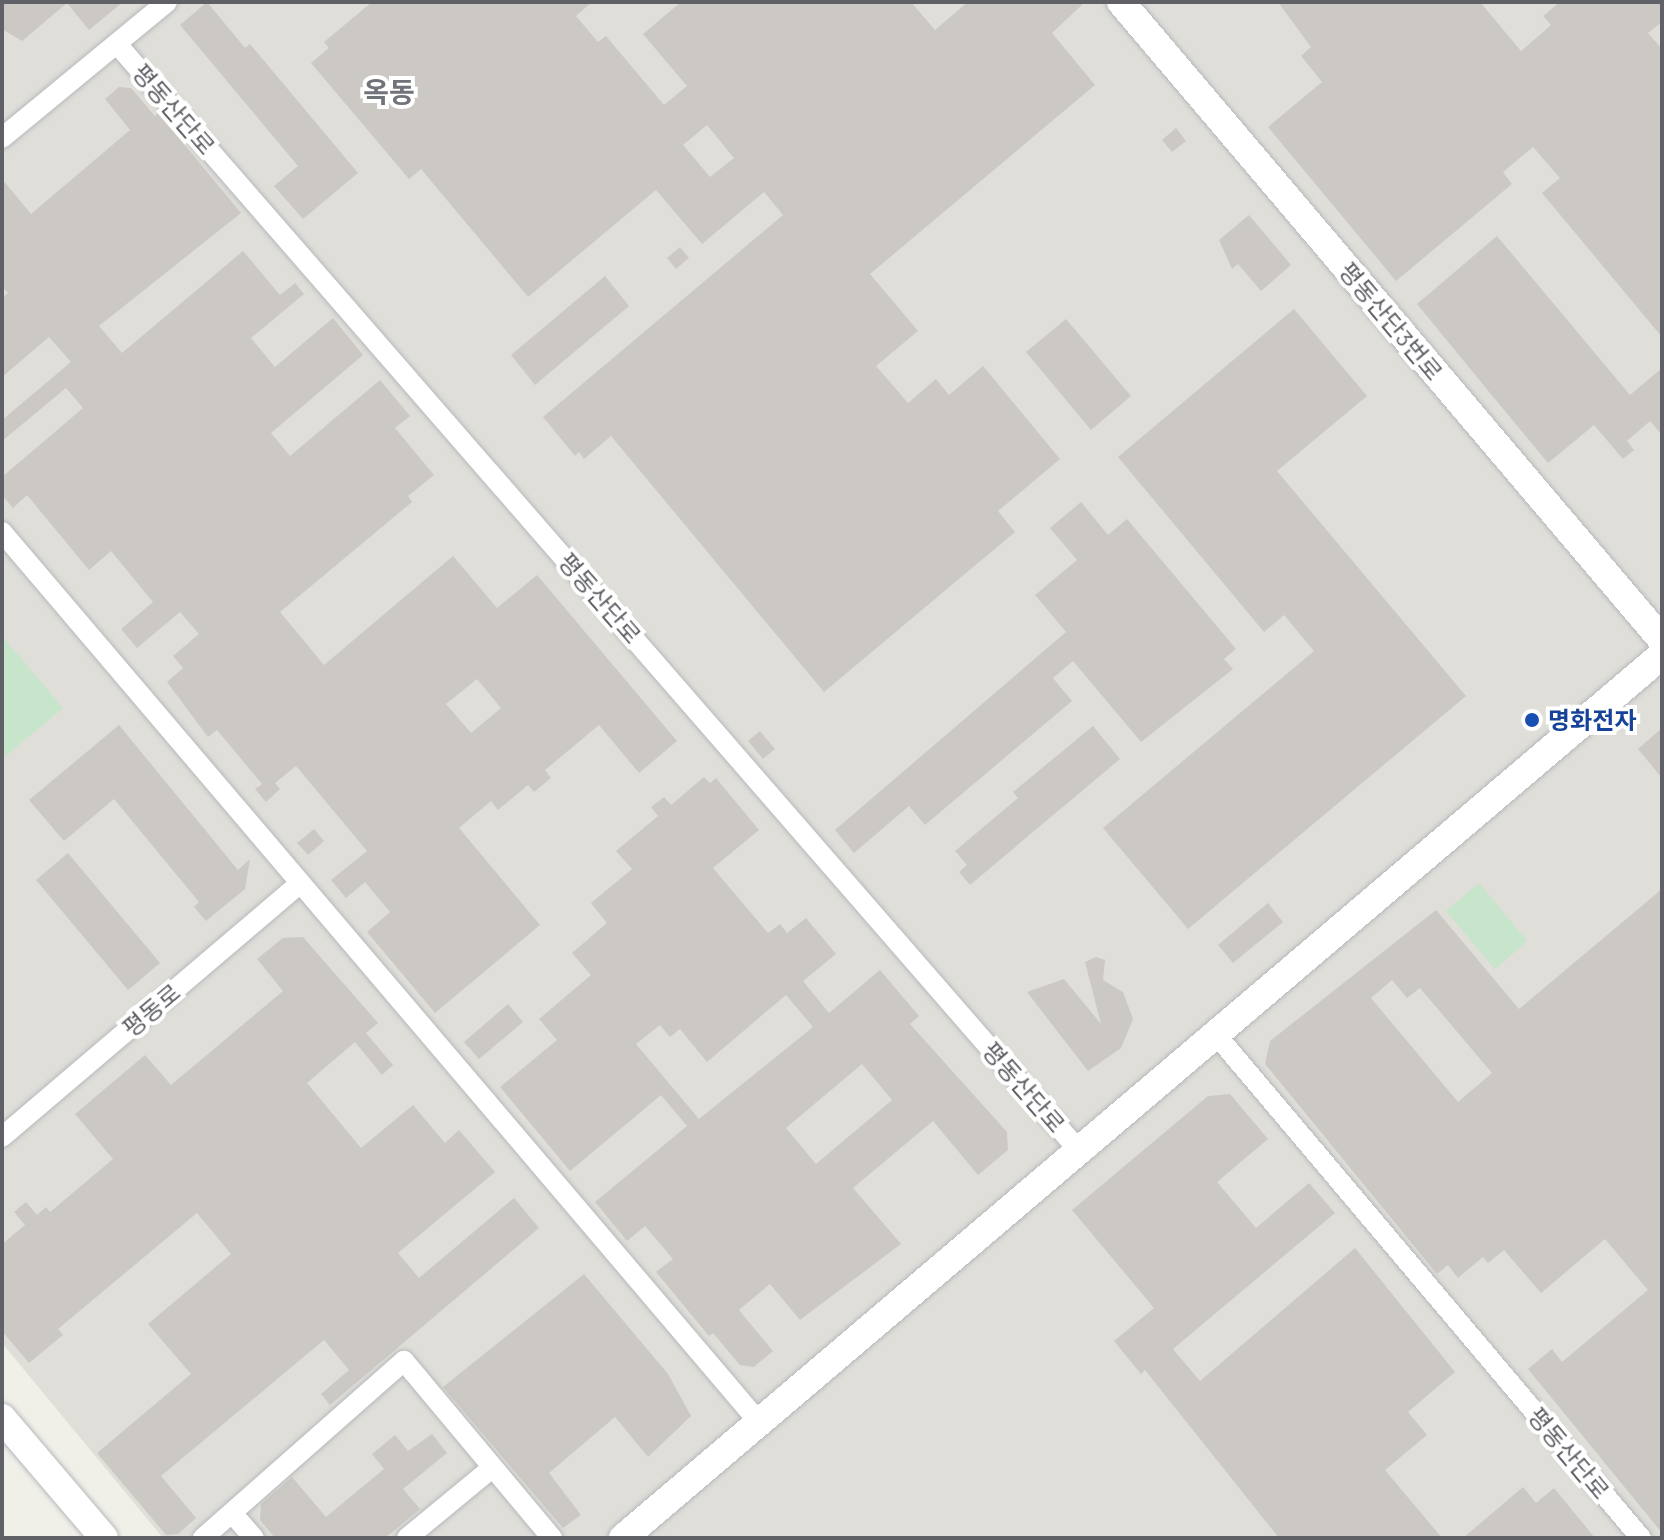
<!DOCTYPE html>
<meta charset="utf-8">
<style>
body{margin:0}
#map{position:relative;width:1664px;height:1540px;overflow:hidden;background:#f0efe8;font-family:Barlow,"Noto Sans KR",sans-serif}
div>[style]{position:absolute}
.industrial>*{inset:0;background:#dfded9}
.green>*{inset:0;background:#c6e5ca}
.building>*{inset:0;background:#ccc9c4}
.roads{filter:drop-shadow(0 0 2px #b7b9bd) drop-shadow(0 0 2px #b7b9bd)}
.street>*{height:20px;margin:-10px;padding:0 10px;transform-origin:10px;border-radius:10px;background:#fff}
.secondary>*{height:28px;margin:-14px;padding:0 14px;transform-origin:14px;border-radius:14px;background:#fff}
.dots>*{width:22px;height:22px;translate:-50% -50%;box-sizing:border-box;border:4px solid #fff;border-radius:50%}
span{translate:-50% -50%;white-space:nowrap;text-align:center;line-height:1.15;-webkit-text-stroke:8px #fff;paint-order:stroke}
.street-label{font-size:24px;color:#5f6167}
.transit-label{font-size:24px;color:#164399;font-weight:700}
.left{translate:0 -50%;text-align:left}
.quarter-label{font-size:28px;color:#707379;font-weight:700}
.frame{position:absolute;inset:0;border:4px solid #5f6167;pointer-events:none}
</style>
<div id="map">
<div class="industrial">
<div style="clip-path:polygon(2px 2px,1662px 2px,1662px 1538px,163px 1538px,2px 1343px)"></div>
</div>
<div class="green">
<div style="clip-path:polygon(2px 636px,63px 708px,2px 759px)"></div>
<div style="clip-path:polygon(1479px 883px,1527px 941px,1495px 969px,1446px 911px)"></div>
</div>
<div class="building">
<div style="clip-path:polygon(2px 2px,123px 2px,89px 30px,67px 3px,22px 41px,2px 29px)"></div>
<div style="clip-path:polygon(207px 2px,245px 48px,250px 44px,358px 173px,303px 219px,274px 186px,298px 166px,180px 25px)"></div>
<div style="clip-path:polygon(evenodd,372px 2px,592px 2px,576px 16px,598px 42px,606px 36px,664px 105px,687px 86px,643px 34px,681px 2px,911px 2px,935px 30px,968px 2px,1085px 2px,1052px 33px,1095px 85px,870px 274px,918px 331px,876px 366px,908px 403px,936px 379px,949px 395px,983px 366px,1060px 459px,998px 511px,1015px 532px,824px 692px,611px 436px,584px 459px,579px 452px,575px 456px,543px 417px,783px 215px,764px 192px,702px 244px,656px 190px,528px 297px,421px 169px,409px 179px,311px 63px,329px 48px,324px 42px,372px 2px,707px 125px,734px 158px,710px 177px,683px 145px,707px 125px)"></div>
<div style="clip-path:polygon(1278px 2px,1480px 2px,1521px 51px,1551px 25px,1543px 16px,1560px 2px,1662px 2px,1662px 22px,1648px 33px,1662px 49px,1662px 337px,1542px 193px,1560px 178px,1533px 147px,1503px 172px,1512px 184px,1396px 281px,1268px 127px,1322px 82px,1301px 56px,1311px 47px)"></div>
<div style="clip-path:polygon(evenodd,119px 87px,131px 88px,155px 116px,158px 113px,241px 213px,99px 326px,122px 353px,243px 251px,280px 295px,295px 283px,304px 294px,251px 338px,275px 367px,333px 318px,363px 355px,271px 433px,290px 456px,380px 380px,410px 416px,395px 428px,434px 475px,408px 496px,412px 502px,280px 612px,324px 665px,453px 556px,497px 608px,537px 575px,677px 741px,639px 773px,599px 725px,545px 770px,551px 778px,534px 792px,528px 785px,498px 810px,491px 801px,459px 828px,540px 925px,435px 1013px,367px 932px,390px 912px,365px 882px,346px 898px,331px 880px,367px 851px,296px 766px,275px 783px,280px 789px,266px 802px,255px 789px,262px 784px,217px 730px,208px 737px,167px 682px,183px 668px,173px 656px,199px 634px,180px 612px,137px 648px,121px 629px,153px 602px,111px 551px,89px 570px,27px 495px,13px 508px,2px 495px,2px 477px,83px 408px,66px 388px,2px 441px,2px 420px,71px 362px,49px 337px,2px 377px,2px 298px,8px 293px,2px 286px,2px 179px,31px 214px,130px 130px,105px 99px,119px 87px,477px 679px,501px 708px,471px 733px,446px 704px,477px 679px)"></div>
<div style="clip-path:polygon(1176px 128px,1186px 141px,1172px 152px,1162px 140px)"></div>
<div style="clip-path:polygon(1249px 215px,1291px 265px,1261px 291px,1238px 264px,1232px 269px,1219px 240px)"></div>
<div style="clip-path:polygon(1497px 236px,1630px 395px,1662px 368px,1662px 435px,1650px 421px,1627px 441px,1634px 450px,1623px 459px,1594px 425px,1548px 463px,1490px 393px,1417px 304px)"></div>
<div style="clip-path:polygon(680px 247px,689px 258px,676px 269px,667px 258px)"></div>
<div style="clip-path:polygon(605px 276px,629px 306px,535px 385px,511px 355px)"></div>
<div style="clip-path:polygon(1294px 309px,1367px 396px,1277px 471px,1466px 696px,1188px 929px,1103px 828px,1314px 651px,1284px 615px,1264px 632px,1118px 457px)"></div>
<div style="clip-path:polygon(1066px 319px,1131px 396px,1091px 430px,1026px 352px)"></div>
<div style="clip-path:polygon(1081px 502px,1108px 535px,1127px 519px,1236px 649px,1224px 659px,1233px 669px,1141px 742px,1073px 661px,1053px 678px,1072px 701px,925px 825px,909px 806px,854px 853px,835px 830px,1066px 632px,1035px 595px,1077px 560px,1050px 528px)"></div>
<div style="clip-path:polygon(119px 725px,238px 870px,250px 859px,245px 889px,206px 921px,194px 907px,199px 902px,114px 799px,64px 841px,29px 800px)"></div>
<div style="clip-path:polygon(1093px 726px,1120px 759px,970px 885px,959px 872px,967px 865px,955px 851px,1018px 798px,1013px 792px)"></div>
<div style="clip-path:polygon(1662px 728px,1662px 778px,1638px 749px)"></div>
<div style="clip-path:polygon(760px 731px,775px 749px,763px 759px,748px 741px)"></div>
<div style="clip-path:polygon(evenodd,704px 777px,710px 783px,716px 778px,759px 830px,713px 868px,768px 933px,780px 924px,787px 933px,806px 918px,836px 954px,803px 981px,829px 1013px,880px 970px,919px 1016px,910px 1024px,1007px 1132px,1008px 1150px,978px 1175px,933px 1121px,853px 1188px,901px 1244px,800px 1320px,770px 1284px,739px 1310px,773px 1351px,754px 1367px,740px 1365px,713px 1333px,709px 1336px,656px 1272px,673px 1259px,645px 1226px,627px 1241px,595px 1202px,687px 1126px,661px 1095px,570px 1171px,500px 1087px,557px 1040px,539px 1019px,591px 975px,572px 953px,607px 923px,591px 903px,632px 869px,616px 851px,658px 816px,651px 807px,664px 797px,671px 805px,704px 777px,786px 995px,813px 1027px,699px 1119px,636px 1044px,660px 1025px,670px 1037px,680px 1029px,707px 1062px,786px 995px,704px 777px,862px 1064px,892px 1100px,816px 1164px,786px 1128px,862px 1064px)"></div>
<div style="clip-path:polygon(314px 829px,324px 841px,308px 855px,297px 843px)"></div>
<div style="clip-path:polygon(68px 853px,160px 963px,128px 990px,36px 880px)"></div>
<div style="clip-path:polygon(evenodd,1662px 889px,1662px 1533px,1528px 1369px,1552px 1349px,1562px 1362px,1648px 1290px,1605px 1239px,1541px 1293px,1504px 1250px,1488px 1263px,1483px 1257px,1458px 1278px,1448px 1265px,1437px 1274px,1265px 1064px,1270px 1041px,1436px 910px,1519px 1009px,1662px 889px,1392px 980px,1407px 998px,1420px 988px,1492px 1073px,1458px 1102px,1371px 998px,1392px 980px)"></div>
<div style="clip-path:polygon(1268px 903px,1283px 922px,1233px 963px,1218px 945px)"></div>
<div style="clip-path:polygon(303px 937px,378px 1023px,366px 1033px,393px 1065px,382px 1075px,355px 1042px,307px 1083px,361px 1148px,413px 1105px,445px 1143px,459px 1130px,495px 1172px,398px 1253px,419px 1278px,514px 1198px,539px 1228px,330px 1405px,321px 1394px,349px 1370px,324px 1340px,161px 1476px,196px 1518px,178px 1534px,166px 1535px,97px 1453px,191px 1374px,148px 1324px,231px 1254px,197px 1213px,58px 1329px,63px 1335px,29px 1363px,2px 1331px,2px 1244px,25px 1225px,14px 1212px,26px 1202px,37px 1215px,46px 1207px,50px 1212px,113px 1159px,75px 1114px,145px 1055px,171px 1085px,283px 991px,257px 959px,283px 938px)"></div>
<div style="clip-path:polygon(1096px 957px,1105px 960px,1103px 980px,1123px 992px,1133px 1019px,1121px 1048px,1088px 1071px,1027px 992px,1064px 979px,1101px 1024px,1085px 962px)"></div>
<div style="clip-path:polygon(508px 1004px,523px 1022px,479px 1059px,464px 1042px)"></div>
<div style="clip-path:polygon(1230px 1094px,1268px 1139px,1217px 1182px,1256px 1228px,1309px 1183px,1335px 1213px,1173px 1349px,1200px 1381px,1355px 1248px,1455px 1372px,1408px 1412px,1427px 1435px,1385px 1470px,1442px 1538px,1279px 1538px,1145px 1370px,1141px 1374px,1114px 1341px,1154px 1308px,1072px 1210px,1208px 1096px)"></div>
<div style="clip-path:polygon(584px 1274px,668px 1374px,691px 1416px,648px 1457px,615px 1417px,549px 1473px,581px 1515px,563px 1528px,443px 1387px)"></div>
<div style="clip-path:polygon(432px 1434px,447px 1453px,403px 1489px,420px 1509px,385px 1538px,275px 1538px,260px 1520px,261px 1504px,292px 1477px,326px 1517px,384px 1469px,372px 1454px,395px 1435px,408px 1451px)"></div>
<div style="clip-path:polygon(1523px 1487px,1536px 1503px,1554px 1488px,1595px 1538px,1463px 1538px)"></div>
</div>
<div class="roads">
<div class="street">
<div style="left:117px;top:44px;width:1469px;rotate:49deg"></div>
<div style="left:2px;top:138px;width:214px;rotate:-39.5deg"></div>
<div style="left:2px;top:532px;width:1168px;rotate:49.62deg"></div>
<div style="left:1218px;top:1037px;width:656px;rotate:49.83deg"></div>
<div style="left:2px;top:1137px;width:392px;rotate:-40.4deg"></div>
<div style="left:232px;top:1513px;width:33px;rotate:49deg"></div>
<div style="left:203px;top:1538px;width:268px;rotate:-41.4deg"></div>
<div style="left:404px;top:1361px;width:231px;rotate:50.1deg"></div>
<div style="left:407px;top:1538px;width:110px;rotate:-39.5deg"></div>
</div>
<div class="secondary">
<div style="left:1121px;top:2px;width:836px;rotate:49.7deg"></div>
<div style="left:2px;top:1418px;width:157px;rotate:49.6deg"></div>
<div style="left:623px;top:1538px;width:1364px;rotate:-40.36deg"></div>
</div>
</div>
<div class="dots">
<div style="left:1532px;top:720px;background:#1a4fb4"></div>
</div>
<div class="street-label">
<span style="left:174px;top:109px;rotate:49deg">평동산단로</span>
<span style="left:1391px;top:321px;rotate:50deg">평동산단3번로</span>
<span style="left:600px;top:598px;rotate:49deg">평동산단로</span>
<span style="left:151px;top:1010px;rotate:-40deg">평동로</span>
<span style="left:1024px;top:1087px;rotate:49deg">평동산단로</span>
<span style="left:1569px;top:1453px;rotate:50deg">평동산단로</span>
</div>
<div class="transit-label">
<span class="left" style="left:1548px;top:720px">명화전자</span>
</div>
<div class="quarter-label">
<span style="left:389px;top:91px">옥동</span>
</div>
<div class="frame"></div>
</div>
